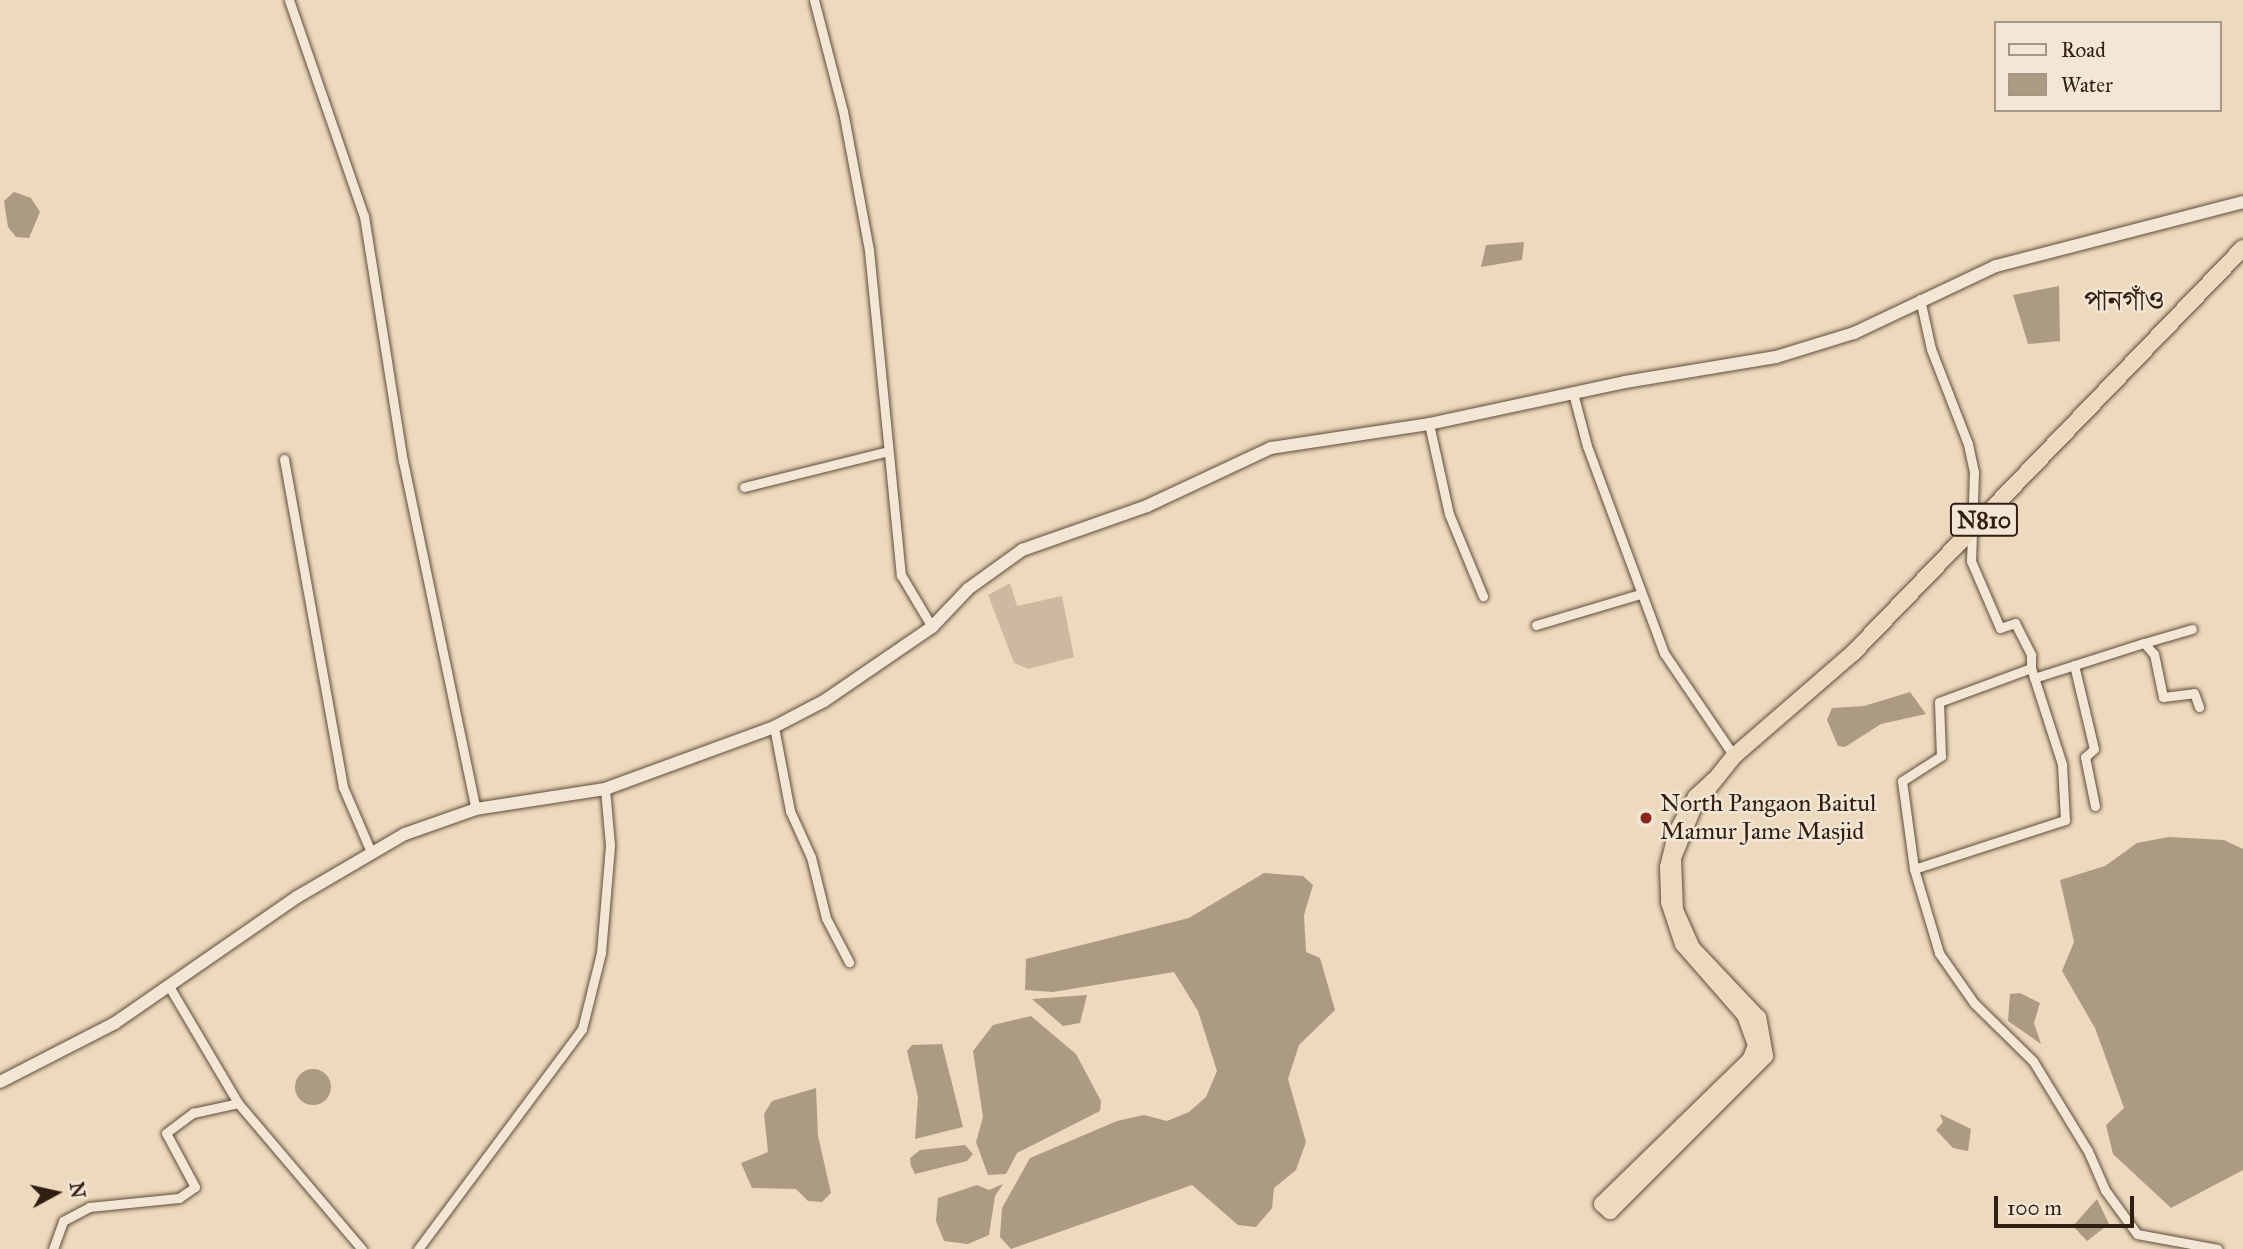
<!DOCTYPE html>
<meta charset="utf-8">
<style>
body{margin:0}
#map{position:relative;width:2243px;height:1249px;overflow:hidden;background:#edd9bd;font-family:"IM FELL Great Primer","Noto Serif Bengali",serif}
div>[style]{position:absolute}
.green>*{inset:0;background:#cdb9a0}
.water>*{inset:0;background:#ad9a83}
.round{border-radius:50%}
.roads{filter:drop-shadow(0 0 2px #5f4e3c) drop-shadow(0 0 2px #5f4e3c)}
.street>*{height:9px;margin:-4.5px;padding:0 4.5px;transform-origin:4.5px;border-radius:4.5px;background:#f3e6d4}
.secondary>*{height:12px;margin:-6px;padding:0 6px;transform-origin:6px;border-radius:6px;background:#f3e6d4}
.highway>*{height:16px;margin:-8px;padding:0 8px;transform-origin:8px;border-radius:8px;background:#edd9bd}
.dots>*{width:19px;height:19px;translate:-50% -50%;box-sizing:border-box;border:4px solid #f3e6d4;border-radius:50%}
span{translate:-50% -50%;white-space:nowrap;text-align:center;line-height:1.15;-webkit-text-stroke:5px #f3e6d4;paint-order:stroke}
.shield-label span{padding:2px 5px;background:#f3e6d4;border:2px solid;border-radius:5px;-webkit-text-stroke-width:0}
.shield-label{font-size:23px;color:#301f11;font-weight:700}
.poi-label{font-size:24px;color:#301f11}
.left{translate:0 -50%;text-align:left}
.quarter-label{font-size:28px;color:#301f11}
.legend{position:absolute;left:1994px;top:21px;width:228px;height:91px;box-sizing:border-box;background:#f3e6d4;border:2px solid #a59686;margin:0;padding:9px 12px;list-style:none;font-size:21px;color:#301f11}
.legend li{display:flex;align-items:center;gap:14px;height:35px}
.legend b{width:35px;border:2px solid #a59686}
.north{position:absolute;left:21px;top:1158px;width:70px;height:70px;-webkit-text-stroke:5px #f3e6d4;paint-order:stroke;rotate:82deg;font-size:19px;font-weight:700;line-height:28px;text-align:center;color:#301f11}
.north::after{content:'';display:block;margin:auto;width:24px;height:32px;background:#301f11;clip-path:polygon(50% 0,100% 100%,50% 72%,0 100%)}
.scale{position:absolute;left:1994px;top:1196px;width:140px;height:32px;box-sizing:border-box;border:4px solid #301f11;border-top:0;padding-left:9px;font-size:21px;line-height:24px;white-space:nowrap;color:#301f11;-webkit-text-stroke:5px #f3e6d4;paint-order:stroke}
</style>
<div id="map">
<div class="green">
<div style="clip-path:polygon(1010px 583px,1017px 606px,1062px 596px,1074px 657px,1028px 669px,1014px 663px,988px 595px)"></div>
</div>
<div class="water">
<div style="clip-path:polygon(14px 192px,31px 198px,40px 212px,29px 238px,16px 237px,8px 227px,4px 201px)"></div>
<div style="clip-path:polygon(1524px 242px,1522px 260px,1481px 267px,1486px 245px)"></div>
<div style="clip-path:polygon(2059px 286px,2060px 341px,2028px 344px,2013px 295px)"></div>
<div style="clip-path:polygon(1910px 692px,1926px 714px,1881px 724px,1845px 747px,1838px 746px,1827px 720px,1832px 708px,1864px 706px)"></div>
<div style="clip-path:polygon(2169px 837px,2224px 840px,2243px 849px,2243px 1170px,2171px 1208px,2113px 1154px,2106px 1125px,2124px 1108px,2095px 1028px,2062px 971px,2074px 942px,2060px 880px,2105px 866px,2137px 843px)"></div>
<div style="clip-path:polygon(1264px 873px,1303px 876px,1313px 885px,1304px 915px,1306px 952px,1320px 958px,1335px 1010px,1299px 1045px,1288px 1079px,1306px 1142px,1296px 1170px,1274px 1188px,1272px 1208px,1256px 1227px,1238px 1225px,1192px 1185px,1011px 1249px,1000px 1237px,1002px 1208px,1030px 1158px,1117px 1121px,1144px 1115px,1167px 1121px,1189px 1112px,1206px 1097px,1217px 1071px,1198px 1011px,1174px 972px,1053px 992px,1025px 990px,1026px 959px,1189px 918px)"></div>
<div style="clip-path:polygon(2020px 993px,2040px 1003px,2034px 1023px,2041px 1044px,2008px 1021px,2010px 994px)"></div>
<div style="clip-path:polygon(1087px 995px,1080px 1023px,1063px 1026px,1032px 999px)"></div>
<div style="clip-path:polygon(1031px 1016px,1076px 1054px,1101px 1101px,1100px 1111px,1017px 1153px,1006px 1174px,988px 1175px,976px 1142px,983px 1117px,973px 1051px,993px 1025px)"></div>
<div style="clip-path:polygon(942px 1044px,963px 1127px,915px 1139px,918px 1097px,907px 1051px,912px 1045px)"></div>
<div class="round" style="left:295px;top:1069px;width:36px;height:36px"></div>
<div style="clip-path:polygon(816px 1088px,818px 1136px,831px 1193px,822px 1202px,808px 1201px,796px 1189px,752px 1188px,741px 1163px,768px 1152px,764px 1114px,772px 1101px)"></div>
<div style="clip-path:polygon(1940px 1114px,1971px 1129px,1968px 1151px,1953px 1148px,1936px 1130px,1943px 1122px)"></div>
<div style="clip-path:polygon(965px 1145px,973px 1154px,967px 1161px,915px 1174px,911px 1166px,910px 1158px,920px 1150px)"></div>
<div style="clip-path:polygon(1003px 1184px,995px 1196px,989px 1235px,968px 1244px,944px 1241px,936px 1221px,938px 1198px,977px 1185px,989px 1190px)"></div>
<div style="clip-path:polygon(2097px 1199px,2109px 1224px,2087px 1241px,2073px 1226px)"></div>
</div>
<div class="roads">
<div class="street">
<div style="left:289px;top:0;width:229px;rotate:70.9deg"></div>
<div style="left:364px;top:216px;width:248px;rotate:81deg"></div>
<div style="left:403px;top:461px;width:356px;rotate:78.2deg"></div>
<div style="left:814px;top:0;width:115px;rotate:75.4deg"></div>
<div style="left:843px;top:111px;width:141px;rotate:79.4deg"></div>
<div style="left:869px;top:250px;width:327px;rotate:84.4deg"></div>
<div style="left:901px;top:575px;width:61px;rotate:59.2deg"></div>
<div style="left:1920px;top:299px;width:51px;rotate:77.6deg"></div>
<div style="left:1931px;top:349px;width:102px;rotate:68.7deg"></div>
<div style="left:1968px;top:444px;width:29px;rotate:78deg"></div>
<div style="left:1974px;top:472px;width:89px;rotate:91.9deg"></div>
<div style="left:1971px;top:561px;width:73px;rotate:66.6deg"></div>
<div style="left:2000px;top:628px;width:16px;rotate:-18deg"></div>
<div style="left:2015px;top:623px;width:36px;rotate:63deg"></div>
<div style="left:2031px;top:655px;width:13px;rotate:90deg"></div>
<div style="left:2031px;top:668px;width:98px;rotate:159.7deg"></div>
<div style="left:1939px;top:702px;width:54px;rotate:87.9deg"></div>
<div style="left:1941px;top:756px;width:46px;rotate:147.3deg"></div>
<div style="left:1902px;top:781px;width:89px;rotate:82.2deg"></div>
<div style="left:1914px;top:869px;width:88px;rotate:73.4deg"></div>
<div style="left:1939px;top:953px;width:61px;rotate:55deg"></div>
<div style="left:1974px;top:1003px;width:83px;rotate:44.5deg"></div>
<div style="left:2033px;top:1061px;width:105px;rotate:58.6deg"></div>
<div style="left:2088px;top:1151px;width:43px;rotate:66.4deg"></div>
<div style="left:2105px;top:1190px;width:54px;rotate:54deg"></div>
<div style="left:2137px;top:1234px;width:82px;rotate:10.5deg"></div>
<div style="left:1573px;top:393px;width:55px;rotate:75.2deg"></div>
<div style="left:1587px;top:446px;width:221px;rotate:69.6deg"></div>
<div style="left:1664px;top:653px;width:125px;rotate:55.8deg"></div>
<div style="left:1429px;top:424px;width:92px;rotate:77.5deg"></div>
<div style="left:1449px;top:514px;width:89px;rotate:67.5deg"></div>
<div style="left:284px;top:459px;width:333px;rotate:79.8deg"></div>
<div style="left:343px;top:787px;width:71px;rotate:66.7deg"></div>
<div style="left:744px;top:487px;width:148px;rotate:-14deg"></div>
<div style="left:1536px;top:625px;width:109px;rotate:-16.6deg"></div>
<div style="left:2144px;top:643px;width:50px;rotate:-16.3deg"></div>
<div style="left:2074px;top:665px;width:86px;rotate:76.6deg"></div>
<div style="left:2094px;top:749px;width:12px;rotate:138deg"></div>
<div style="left:2085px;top:757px;width:50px;rotate:78.5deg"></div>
<div style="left:2034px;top:678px;width:115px;rotate:-17.7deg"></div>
<div style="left:2144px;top:643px;width:15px;rotate:48deg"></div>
<div style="left:2154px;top:654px;width:44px;rotate:78.2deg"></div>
<div style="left:2163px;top:697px;width:31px;rotate:-7deg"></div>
<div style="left:2194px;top:693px;width:15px;rotate:70deg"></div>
<div style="left:774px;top:727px;width:86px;rotate:79.2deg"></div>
<div style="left:790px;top:811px;width:51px;rotate:65.5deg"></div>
<div style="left:811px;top:857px;width:63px;rotate:76.2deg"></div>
<div style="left:826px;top:918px;width:50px;rotate:62.4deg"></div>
<div style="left:1914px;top:869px;width:159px;rotate:-18deg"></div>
<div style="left:2065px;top:820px;width:56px;rotate:-93.1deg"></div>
<div style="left:2062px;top:764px;width:101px;rotate:-107.9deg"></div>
<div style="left:170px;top:988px;width:134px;rotate:59.4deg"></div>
<div style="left:238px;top:1103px;width:192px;rotate:49.7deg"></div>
<div style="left:53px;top:1249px;width:30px;rotate:-70deg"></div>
<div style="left:63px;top:1221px;width:30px;rotate:-28deg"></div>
<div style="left:89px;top:1207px;width:90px;rotate:-5.7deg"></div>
<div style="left:179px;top:1198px;width:19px;rotate:-35deg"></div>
<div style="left:195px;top:1187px;width:61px;rotate:-118.2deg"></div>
<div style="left:166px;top:1133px;width:34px;rotate:-37deg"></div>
<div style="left:193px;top:1113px;width:46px;rotate:-12.5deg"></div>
<div style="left:418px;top:1249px;width:274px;rotate:-53.3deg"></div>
<div style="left:582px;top:1029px;width:78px;rotate:-76deg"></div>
<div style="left:601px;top:953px;width:108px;rotate:-85.2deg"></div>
<div style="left:610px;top:845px;width:56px;rotate:-95.1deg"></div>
</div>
<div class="secondary">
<div style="left:0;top:1082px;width:129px;rotate:-27.2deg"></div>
<div style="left:115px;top:1023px;width:221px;rotate:-34.7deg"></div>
<div style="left:297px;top:897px;width:125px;rotate:-30.3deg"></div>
<div style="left:405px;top:834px;width:75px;rotate:-19.4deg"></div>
<div style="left:476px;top:809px;width:131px;rotate:-8.8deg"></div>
<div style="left:605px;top:789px;width:180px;rotate:-20.1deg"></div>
<div style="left:774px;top:727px;width:56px;rotate:-27.5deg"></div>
<div style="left:824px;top:701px;width:131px;rotate:-34.4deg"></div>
<div style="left:932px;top:627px;width:52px;rotate:-46.5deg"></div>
<div style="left:968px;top:589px;width:67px;rotate:-35.8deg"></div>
<div style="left:1022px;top:550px;width:133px;rotate:-19.4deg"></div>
<div style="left:1147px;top:506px;width:137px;rotate:-25.1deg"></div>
<div style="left:1271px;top:448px;width:160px;rotate:-8.6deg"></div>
<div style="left:1429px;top:424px;width:200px;rotate:-12.1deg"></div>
<div style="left:1625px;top:382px;width:153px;rotate:-9.4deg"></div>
<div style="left:1776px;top:357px;width:82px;rotate:-17.1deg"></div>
<div style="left:1854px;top:333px;width:157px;rotate:-25.3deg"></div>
<div style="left:1996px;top:266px;width:255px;rotate:-14.5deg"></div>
</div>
<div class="highway">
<div style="left:1714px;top:780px;width:25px;rotate:137deg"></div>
<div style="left:1696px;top:797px;width:39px;rotate:119deg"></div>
<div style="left:1677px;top:831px;width:37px;rotate:104deg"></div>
<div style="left:1668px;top:867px;width:35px;rotate:88deg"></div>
<div style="left:1669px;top:902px;width:44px;rotate:71.6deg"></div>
<div style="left:1683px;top:944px;width:94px;rotate:48.9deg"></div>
<div style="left:1745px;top:1015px;width:33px;rotate:70deg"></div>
<div style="left:1756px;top:1046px;width:15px;rotate:113deg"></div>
<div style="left:1750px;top:1060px;width:206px;rotate:135.8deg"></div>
<div style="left:1602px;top:1204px;width:11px;rotate:41deg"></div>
<div style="left:1610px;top:1211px;width:219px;rotate:-45deg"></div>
<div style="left:1765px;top:1056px;width:39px;rotate:-100deg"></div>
<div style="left:1758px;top:1018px;width:96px;rotate:-133.3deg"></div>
<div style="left:1692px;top:948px;width:42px;rotate:-114.1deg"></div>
<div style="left:1675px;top:910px;width:52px;rotate:-92.2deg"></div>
<div style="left:1673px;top:858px;width:56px;rotate:-68deg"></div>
<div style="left:1694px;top:806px;width:64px;rotate:-51.3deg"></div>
<div style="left:1734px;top:756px;width:157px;rotate:-40.9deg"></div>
<div style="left:1853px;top:653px;width:562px;rotate:-46.08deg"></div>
</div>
</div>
<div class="dots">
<div style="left:1646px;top:818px;background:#8f2418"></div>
</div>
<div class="shield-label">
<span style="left:1984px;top:520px">N810</span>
</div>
<div class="poi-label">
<span class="left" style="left:1660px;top:818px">North Pangaon Baitul<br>Mamur Jame Masjid</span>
</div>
<div class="quarter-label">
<span style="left:2124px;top:301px">পানগাঁও</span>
</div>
<ul class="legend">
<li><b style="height:9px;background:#f3e6d4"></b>Road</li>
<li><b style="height:19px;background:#ad9a83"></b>Water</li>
</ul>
<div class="north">N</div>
<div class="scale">100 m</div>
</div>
